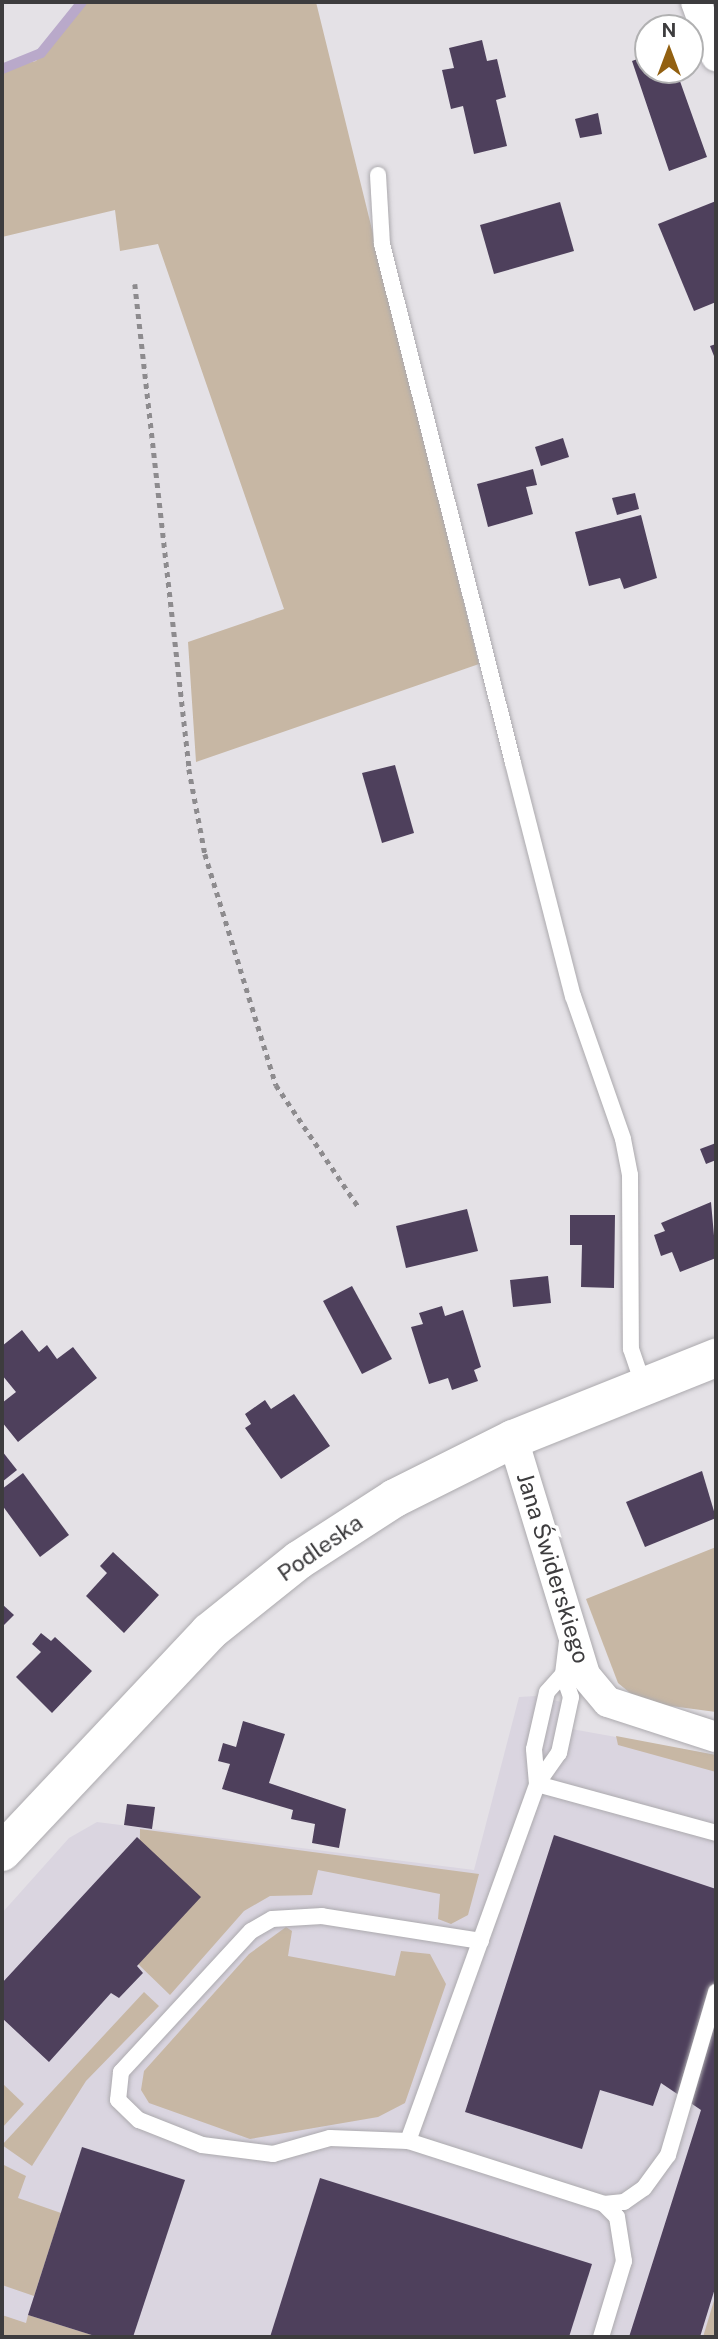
<!DOCTYPE html>
<meta charset="utf-8">
<style>
body{margin:0}
#map{position:relative;width:718px;height:2339px;overflow:hidden;background:#e4e1e6;font-family:"Public Sans",sans-serif}
div>[style]{position:absolute}
.built>*{inset:0;background:#dad5e0}
.green>*{inset:0;background:#c7b7a4}
.stream>*{height:10px;margin:-5px;padding:0 5px;transform-origin:5px;border-radius:5px;background:#b9a9ca}
.building>*{inset:0;background:#4e405c}
.path>*{height:4.5px;margin-top:-2.25px;transform-origin:0;background:repeating-linear-gradient(90deg,#8d8b8e 0 5px,transparent 0 10px)}
.roads{filter:drop-shadow(0 0 2px #acaaae) drop-shadow(0 0 2px #acaaae)}
.lane>*{height:16px;margin:-8px;padding:0 8px;transform-origin:8px;border-radius:8px;background:#fff}
.street>*{height:30px;margin:-15px;padding:0 15px;transform-origin:15px;border-radius:15px;background:#fff}
.secondary>*{height:38px;margin:-19px;padding:0 19px;transform-origin:19px;border-radius:19px;background:#fff}
span{translate:-50% -50%;white-space:nowrap;text-align:center;line-height:1.15;-webkit-text-stroke:7px #fff;paint-order:stroke}
.street-label{font-size:23px;color:#3d3c3e}
.frame{position:absolute;inset:0;border:4px solid #3d3c3e;pointer-events:none}
.north{position:absolute;left:634px;top:14px;width:70px;height:70px;box-sizing:border-box;background:#fff;border:2px solid #b1b1b2;border-radius:50%;rotate:0deg;font-size:19px;font-weight:700;line-height:28px;text-align:center;color:#3d3c3e}
.north::after{content:'';display:block;margin:auto;width:24px;height:32px;background:#926011;clip-path:polygon(50% 0,100% 100%,50% 72%,0 100%)}
</style>
<div id="map">
<div class="built">
<div style="clip-path:polygon(536px 1696px,570px 1704px,566px 1728px,716px 1755px,716px 2337px,2px 2337px,2px 1913px,69px 1838px,97px 1822px,474px 1870px,519px 1697px)"></div>
</div>
<div class="green">
<div style="clip-path:polygon(77px 2px,316px 2px,479px 664px,196px 762px,188px 642px,284px 609px,158px 244px,120px 251px,115px 210px,2px 237px,2px 69px,36px 61px)"></div>
<div style="clip-path:polygon(716px 1547px,716px 1712px,641px 1702px,618px 1683px,586px 1599px)"></div>
<div style="clip-path:polygon(616px 1736px,716px 1755px,716px 1772px,618px 1745px)"></div>
<div style="clip-path:polygon(140px 1829px,479px 1874px,468px 1915px,451px 1924px,438px 1919px,440px 1894px,318px 1870px,312px 1895px,270px 1896px,244px 1911px,170px 1995px,138px 1964px)"></div>
<div style="clip-path:polygon(286px 1927px,292px 1931px,288px 1956px,395px 1976px,401px 1951px,430px 1954px,446px 1984px,405px 2103px,378px 2117px,250px 2139px,149px 2103px,141px 2090px,144px 2071px,249px 1954px)"></div>
<div style="clip-path:polygon(144px 1992px,159px 2006px,86px 2081px,32px 2166px,2px 2145px)"></div>
<div style="clip-path:polygon(2px 2083px,24px 2104px,2px 2128px)"></div>
<div style="clip-path:polygon(2px 2164px,26px 2176px,18px 2198px,61px 2213px,34px 2296px,2px 2285px)"></div>
<div style="clip-path:polygon(716px 2294px,716px 2337px,703px 2337px)"></div>
<div style="clip-path:polygon(2px 2315px,26px 2323px,28px 2315px,98px 2337px,2px 2337px)"></div>
</div>
<div class="stream">
<div style="left:2px;top:69px;width:42px;rotate:-22.3deg"></div>
<div style="left:41px;top:53px;width:65px;rotate:-51.2deg"></div>
</div>
<div class="building">
<div style="clip-path:polygon(482px 40px,487px 61px,497px 59px,506px 97px,496px 100px,507px 146px,474px 154px,463px 106px,451px 109px,442px 70px,454px 68px,449px 48px)"></div>
<div style="clip-path:polygon(648px 55px,648px 70px,676px 70px,707px 157px,669px 171px,632px 61px)"></div>
<div style="clip-path:polygon(598px 113px,602px 134px,580px 138px,575px 119px)"></div>
<div style="clip-path:polygon(716px 201px,716px 302px,694px 311px,658px 224px)"></div>
<div style="clip-path:polygon(560px 202px,574px 251px,494px 274px,480px 225px)"></div>
<div style="clip-path:polygon(716px 344px,716px 361px,710px 346px)"></div>
<div style="clip-path:polygon(563px 438px,569px 457px,541px 466px,535px 447px)"></div>
<div style="clip-path:polygon(533px 469px,537px 485px,526px 487px,533px 514px,488px 527px,477px 484px)"></div>
<div style="clip-path:polygon(635px 493px,639px 509px,617px 515px,612px 498px)"></div>
<div style="clip-path:polygon(641px 515px,657px 578px,624px 589px,620px 578px,589px 586px,575px 532px)"></div>
<div style="clip-path:polygon(395px 765px,414px 833px,382px 843px,362px 773px)"></div>
<div style="clip-path:polygon(716px 1143px,716px 1160px,706px 1164px,700px 1149px)"></div>
<div style="clip-path:polygon(711px 1202px,716px 1258px,680px 1272px,672px 1252px,661px 1256px,654px 1235px,665px 1231px,661px 1223px)"></div>
<div style="clip-path:polygon(467px 1209px,478px 1251px,406px 1268px,396px 1226px)"></div>
<div style="clip-path:polygon(570px 1215px,615px 1215px,614px 1288px,581px 1287px,582px 1245px,570px 1245px)"></div>
<div style="clip-path:polygon(548px 1276px,551px 1303px,513px 1307px,510px 1280px)"></div>
<div style="clip-path:polygon(352px 1286px,392px 1359px,362px 1374px,323px 1301px)"></div>
<div style="clip-path:polygon(442px 1306px,445px 1316px,463px 1310px,481px 1367px,474px 1370px,478px 1381px,452px 1390px,448px 1378px,429px 1384px,411px 1327px,423px 1324px,419px 1313px)"></div>
<div style="clip-path:polygon(22px 1330px,39px 1352px,47px 1345px,57px 1359px,73px 1347px,97px 1378px,18px 1442px,2px 1422px,2px 1403px,16px 1392px,2px 1375px,2px 1346px)"></div>
<div style="clip-path:polygon(294px 1394px,330px 1446px,281px 1479px,245px 1428px,251px 1424px,245px 1414px,265px 1400px,271px 1409px)"></div>
<div style="clip-path:polygon(2px 1451px,17px 1470px,2px 1482px)"></div>
<div style="clip-path:polygon(702px 1471px,716px 1518px,645px 1547px,626px 1502px)"></div>
<div style="clip-path:polygon(23px 1473px,69px 1535px,40px 1557px,2px 1505px,2px 1489px)"></div>
<div style="clip-path:polygon(113px 1552px,159px 1595px,124px 1633px,86px 1596px,107px 1573px,100px 1566px)"></div>
<div style="clip-path:polygon(2px 1604px,14px 1615px,2px 1627px)"></div>
<div style="clip-path:polygon(41px 1633px,51px 1641px,55px 1637px,92px 1671px,52px 1713px,16px 1677px,41px 1652px,32px 1644px)"></div>
<div style="clip-path:polygon(243px 1721px,285px 1734px,269px 1783px,346px 1809px,339px 1848px,312px 1843px,315px 1824px,291px 1819px,293px 1810px,222px 1789px,230px 1764px,218px 1761px,223px 1743px,236px 1747px)"></div>
<div style="clip-path:polygon(127px 1804px,155px 1807px,152px 1829px,124px 1825px)"></div>
<div style="clip-path:polygon(554px 1835px,716px 1889px,716px 2285px,700px 2337px,629px 2337px,701px 2110px,661px 2083px,653px 2106px,600px 2090px,582px 2149px,465px 2112px)"></div>
<div style="clip-path:polygon(137px 1837px,201px 1897px,137px 1966px,143px 1973px,119px 1998px,111px 1993px,49px 2062px,2px 2018px,2px 1983px)"></div>
<div style="clip-path:polygon(82px 2147px,185px 2180px,133px 2337px,98px 2337px,28px 2315px)"></div>
<div style="clip-path:polygon(320px 2178px,592px 2264px,569px 2337px,270px 2337px)"></div>
</div>
<div class="path">
<div style="left:135px;top:284px;width:488px;rotate:83.6deg"></div>
<div style="left:189px;top:769px;width:86px;rotate:79.3deg"></div>
<div style="left:205px;top:854px;width:242px;rotate:72.9deg"></div>
<div style="left:276px;top:1085px;width:146px;rotate:55.9deg"></div>
</div>
<div class="roads">
<div class="lane">
<div style="left:378px;top:175px;width:69px;rotate:86.7deg"></div>
<div style="left:382px;top:244px;width:535px;rotate:75.83deg"></div>
<div style="left:513px;top:763px;width:241px;rotate:75.6deg"></div>
<div style="left:573px;top:996px;width:151px;rotate:70.7deg"></div>
<div style="left:623px;top:1139px;width:37px;rotate:79deg"></div>
<div style="left:630px;top:1175px;width:174px;rotate:89.7deg"></div>
<div style="left:631px;top:1349px;width:40px;rotate:71.1deg"></div>
<div style="left:537px;top:1784px;width:186px;rotate:15.3deg"></div>
<div style="left:537px;top:1784px;width:35px;rotate:-95deg"></div>
<div style="left:534px;top:1749px;width:58px;rotate:-77.2deg"></div>
<div style="left:547px;top:1692px;width:24px;rotate:-48deg"></div>
<div style="left:481px;top:1941px;width:161px;rotate:-171.1deg"></div>
<div style="left:322px;top:1916px;width:50px;rotate:176.6deg"></div>
<div style="left:272px;top:1919px;width:24px;rotate:150deg"></div>
<div style="left:251px;top:1931px;width:192px;rotate:132.7deg"></div>
<div style="left:121px;top:2072px;width:28px;rotate:96deg"></div>
<div style="left:118px;top:2100px;width:29px;rotate:44deg"></div>
<div style="left:139px;top:2120px;width:68px;rotate:21.6deg"></div>
<div style="left:202px;top:2145px;width:72px;rotate:7.2deg"></div>
<div style="left:273px;top:2154px;width:59px;rotate:-15.7deg"></div>
<div style="left:330px;top:2138px;width:78px;rotate:2.2deg"></div>
<div style="left:408px;top:2141px;width:206px;rotate:17.8deg"></div>
<div style="left:604px;top:2204px;width:18px;rotate:45deg"></div>
<div style="left:617px;top:2217px;width:45px;rotate:81deg"></div>
<div style="left:624px;top:2261px;width:79px;rotate:106.8deg"></div>
<div style="left:408px;top:2141px;width:380px;rotate:-70.1deg"></div>
<div style="left:537px;top:1784px;width:38px;rotate:-55deg"></div>
<div style="left:559px;top:1753px;width:57px;rotate:-77.9deg"></div>
<div style="left:571px;top:1697px;width:24px;rotate:-109deg"></div>
<div style="left:563px;top:1674px;width:34px;rotate:-83deg"></div>
<div style="left:604px;top:2204px;width:20px;rotate:-6deg"></div>
<div style="left:624px;top:2202px;width:24px;rotate:-35deg"></div>
<div style="left:644px;top:2188px;width:41px;rotate:-54deg"></div>
<div style="left:668px;top:2155px;width:170px;rotate:-73.6deg"></div>
</div>
<div class="street">
<div style="left:696px;top:2px;width:58px;rotate:69.7deg"></div>
<div style="left:513px;top:1439px;width:247px;rotate:73deg"></div>
<div style="left:585px;top:1675px;width:35px;rotate:50deg"></div>
<div style="left:608px;top:1702px;width:114px;rotate:18deg"></div>
</div>
<div class="secondary">
<div style="left:2px;top:1852px;width:302px;rotate:-46.7deg"></div>
<div style="left:209px;top:1632px;width:115px;rotate:-38.7deg"></div>
<div style="left:299px;top:1560px;width:114px;rotate:-32.9deg"></div>
<div style="left:395px;top:1498px;width:132px;rotate:-26.6deg"></div>
<div style="left:513px;top:1439px;width:219px;rotate:-21.8deg"></div>
</div>
</div>
<div class="street-label">
<span style="left:320px;top:1548px;rotate:-35deg">Podleska</span>
<span style="left:553px;top:1568px;rotate:73deg">Jana Świderskiego</span>
</div>
<div class="frame"></div>
<div class="north">N</div>
</div>
